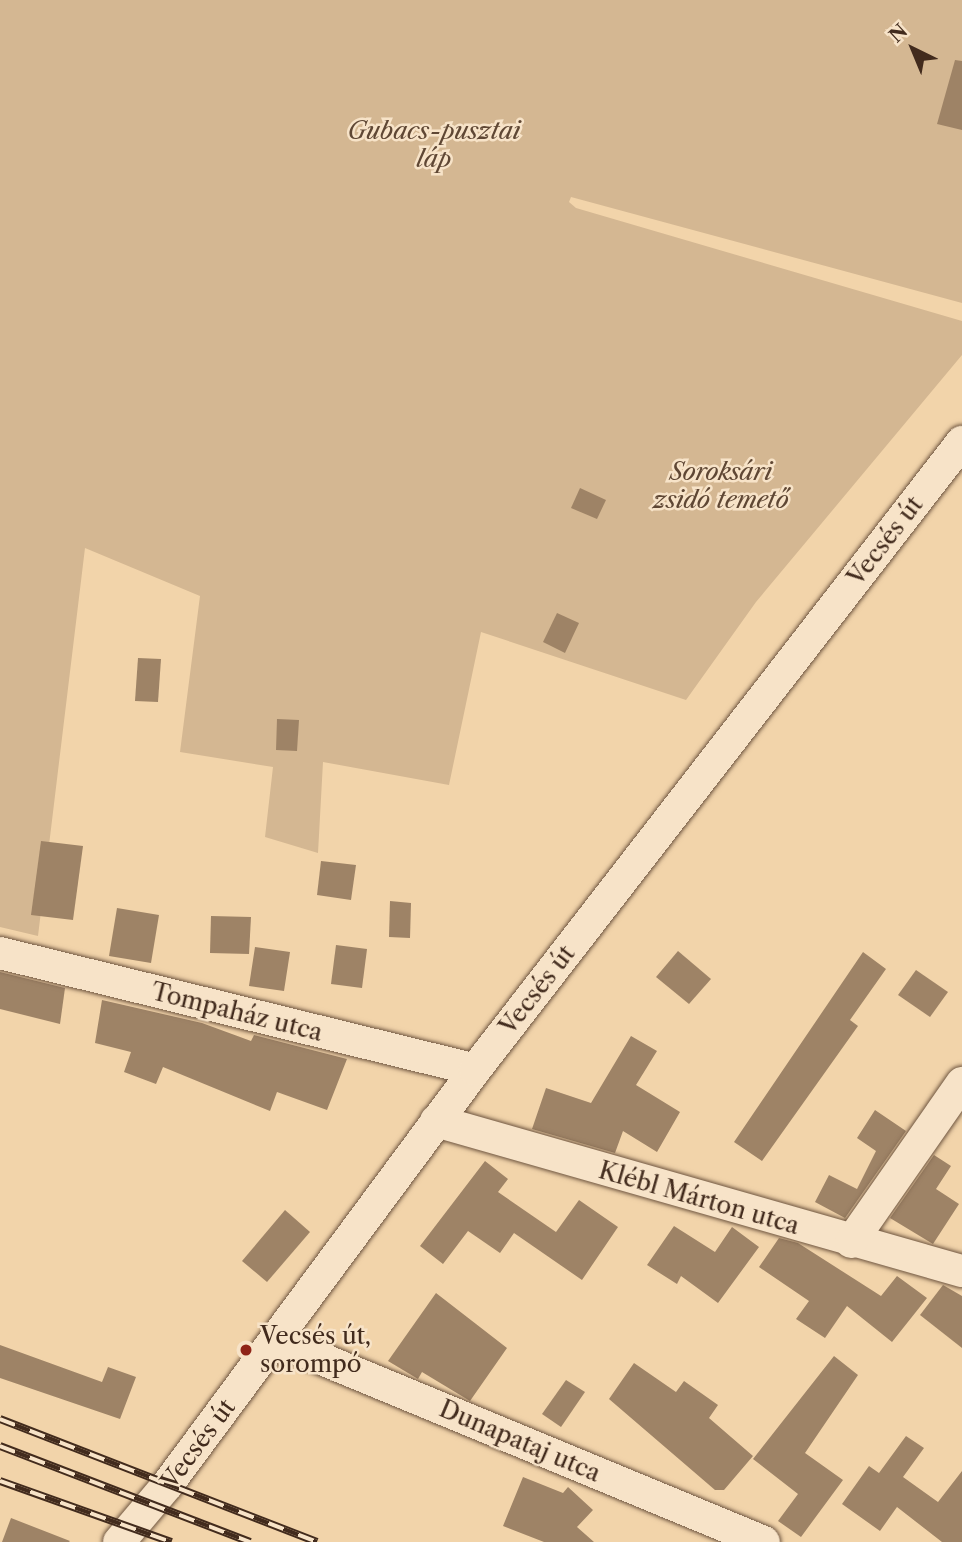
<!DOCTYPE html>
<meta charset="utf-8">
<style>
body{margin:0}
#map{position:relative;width:962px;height:1542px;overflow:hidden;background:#f2d4aa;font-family:"Libre Caslon Text",serif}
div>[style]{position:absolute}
.green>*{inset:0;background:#d4b792}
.building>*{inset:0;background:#9e8366}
.roads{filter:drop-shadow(0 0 2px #6e5540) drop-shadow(0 0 2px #6e5540)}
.minor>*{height:32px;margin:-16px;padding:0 16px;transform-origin:16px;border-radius:16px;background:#f7e3c8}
.rail>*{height:8px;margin-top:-4px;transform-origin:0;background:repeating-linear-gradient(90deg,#f7e3c8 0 16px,#422b1d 0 32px);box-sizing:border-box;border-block:2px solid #422b1d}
.dots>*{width:19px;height:19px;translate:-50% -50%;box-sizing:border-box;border:4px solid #f7e3c8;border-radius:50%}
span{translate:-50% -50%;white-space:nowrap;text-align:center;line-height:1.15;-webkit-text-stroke:5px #f7e3c8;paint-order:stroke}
.park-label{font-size:24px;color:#5f4734;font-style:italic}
.street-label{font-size:24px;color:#422b1d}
.poi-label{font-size:24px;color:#422b1d}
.left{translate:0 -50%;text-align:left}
.north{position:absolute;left:878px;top:14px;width:70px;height:70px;-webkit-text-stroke:5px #f7e3c8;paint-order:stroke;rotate:317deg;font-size:19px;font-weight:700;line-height:28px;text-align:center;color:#422b1d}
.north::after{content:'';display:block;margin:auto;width:24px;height:32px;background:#422b1d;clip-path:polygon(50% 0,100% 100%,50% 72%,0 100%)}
</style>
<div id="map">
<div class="green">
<div style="clip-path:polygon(0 0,962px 0,962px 303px,571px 197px,569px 202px,576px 208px,962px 321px,962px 355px,756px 602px,686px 700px,481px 632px,449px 785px,323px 762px,318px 853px,265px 837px,273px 767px,180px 752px,200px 596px,85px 548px,38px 936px,0 927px)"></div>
</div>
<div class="building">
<div style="clip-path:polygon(955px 60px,962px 61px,962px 130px,937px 124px)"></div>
<div style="clip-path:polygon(580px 488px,606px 500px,597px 519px,571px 508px)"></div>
<div style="clip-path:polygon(557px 613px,579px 623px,565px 653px,543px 642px)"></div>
<div style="clip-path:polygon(138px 658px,161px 659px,158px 702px,135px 701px)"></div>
<div style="clip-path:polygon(277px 719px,299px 720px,297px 751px,276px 750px)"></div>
<div style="clip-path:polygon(41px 841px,83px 846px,73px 920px,31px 915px)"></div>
<div style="clip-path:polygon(321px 861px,356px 865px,351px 900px,317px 895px)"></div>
<div style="clip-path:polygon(390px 901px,411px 903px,410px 938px,389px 937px)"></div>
<div style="clip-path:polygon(117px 908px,159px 915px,151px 963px,109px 956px)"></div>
<div style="clip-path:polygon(211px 916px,251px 917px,249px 954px,210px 953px)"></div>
<div style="clip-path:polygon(336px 945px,367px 949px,362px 988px,331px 984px)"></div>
<div style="clip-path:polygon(255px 947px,290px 952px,284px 991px,249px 986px)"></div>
<div style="clip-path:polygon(678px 951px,711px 979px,689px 1004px,656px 977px)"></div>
<div style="clip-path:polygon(863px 952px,886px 969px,850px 1020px,858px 1026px,762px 1161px,734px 1142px)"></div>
<div style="clip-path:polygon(916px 970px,948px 992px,930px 1017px,898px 995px)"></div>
<div style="clip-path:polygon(0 972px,65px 988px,60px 1024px,0 1009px)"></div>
<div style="clip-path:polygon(102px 1000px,202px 1023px,251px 1041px,254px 1035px,347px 1059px,327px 1110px,277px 1092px,270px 1111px,163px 1067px,156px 1084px,124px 1072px,131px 1052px,95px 1043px)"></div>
<div style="clip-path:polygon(631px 1036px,657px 1051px,636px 1085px,680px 1112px,657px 1152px,623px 1131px,615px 1153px,532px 1129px,546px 1088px,591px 1103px)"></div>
<div style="clip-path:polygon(875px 1110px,906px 1131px,845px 1218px,815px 1202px,829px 1175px,857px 1189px,876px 1151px,857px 1138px)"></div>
<div style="clip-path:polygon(934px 1155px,951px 1166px,936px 1189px,959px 1204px,933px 1244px,890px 1218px)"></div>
<div style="clip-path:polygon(485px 1161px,508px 1179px,498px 1192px,556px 1232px,579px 1200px,618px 1227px,582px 1280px,514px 1233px,500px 1253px,468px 1231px,443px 1264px,420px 1246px)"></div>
<div style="clip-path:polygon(285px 1210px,310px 1232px,267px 1282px,242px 1261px)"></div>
<div style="clip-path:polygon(674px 1226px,715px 1252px,732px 1227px,759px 1247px,718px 1303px,681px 1276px,677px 1284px,647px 1265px)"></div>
<div style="clip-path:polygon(779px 1238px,798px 1243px,881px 1296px,897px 1276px,927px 1298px,892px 1342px,847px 1306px,825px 1338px,796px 1319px,809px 1301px,759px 1267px)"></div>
<div style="clip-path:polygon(943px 1285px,962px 1296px,962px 1348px,920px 1315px)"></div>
<div style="clip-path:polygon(436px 1293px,507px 1348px,470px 1401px,422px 1372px,418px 1379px,388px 1361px)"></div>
<div style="clip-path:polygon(0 1345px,102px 1382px,108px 1367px,136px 1377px,120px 1419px,0 1378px)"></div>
<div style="clip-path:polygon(834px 1356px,858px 1375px,805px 1453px,843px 1480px,801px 1537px,778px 1521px,798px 1494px,753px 1459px)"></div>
<div style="clip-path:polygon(634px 1363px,676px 1392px,684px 1381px,718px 1405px,709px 1418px,753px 1456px,724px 1490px,715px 1490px,609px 1399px)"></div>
<div style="clip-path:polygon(566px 1380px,585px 1392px,561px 1427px,542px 1414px)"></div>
<div style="clip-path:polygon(906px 1436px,924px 1448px,903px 1477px,938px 1502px,962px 1471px,962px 1542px,942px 1542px,897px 1507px,880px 1531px,842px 1504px,869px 1466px,879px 1473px)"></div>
<div style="clip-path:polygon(523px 1477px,563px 1493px,568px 1487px,593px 1510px,577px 1527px,594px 1542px,544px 1542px,503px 1526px)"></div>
<div style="clip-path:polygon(11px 1518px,70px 1541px,69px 1542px,2px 1542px)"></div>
</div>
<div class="roads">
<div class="minor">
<div style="left:0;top:953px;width:489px;rotate:13.8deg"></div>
<div style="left:436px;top:1121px;width:547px;rotate:15.92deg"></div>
<div style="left:851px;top:1242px;width:194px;rotate:-55.1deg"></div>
<div style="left:276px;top:1340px;width:528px;rotate:22.49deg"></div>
<div style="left:119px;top:1542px;width:76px;rotate:-49.8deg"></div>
<div style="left:168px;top:1484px;width:515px;rotate:-53.44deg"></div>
<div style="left:475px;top:1070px;width:795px;rotate:-52.21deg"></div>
</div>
</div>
<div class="rail">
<div style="left:0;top:1419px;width:340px;rotate:21.2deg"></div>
<div style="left:0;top:1446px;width:268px;rotate:21deg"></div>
<div style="left:0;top:1481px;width:182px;rotate:19.6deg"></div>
</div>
<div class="dots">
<div style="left:246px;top:1350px;background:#8f2418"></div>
</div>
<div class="park-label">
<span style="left:434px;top:145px">Gubacs-pusztai<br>láp</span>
<span style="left:721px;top:486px">Soroksári<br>zsidó temető</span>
</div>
<div class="street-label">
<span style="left:885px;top:541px;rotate:-52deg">Vecsés út</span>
<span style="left:537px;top:990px;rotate:-52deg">Vecsés út</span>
<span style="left:237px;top:1012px;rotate:14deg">Tompaház utca</span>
<span style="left:699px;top:1198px;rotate:16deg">Klébl Márton utca</span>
<span style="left:520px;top:1441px;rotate:23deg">Dunapataj utca</span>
<span style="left:198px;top:1444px;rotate:-53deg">Vecsés út</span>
</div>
<div class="poi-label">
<span class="left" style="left:260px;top:1350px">Vecsés út,<br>sorompó</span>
</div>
<div class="north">N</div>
</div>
